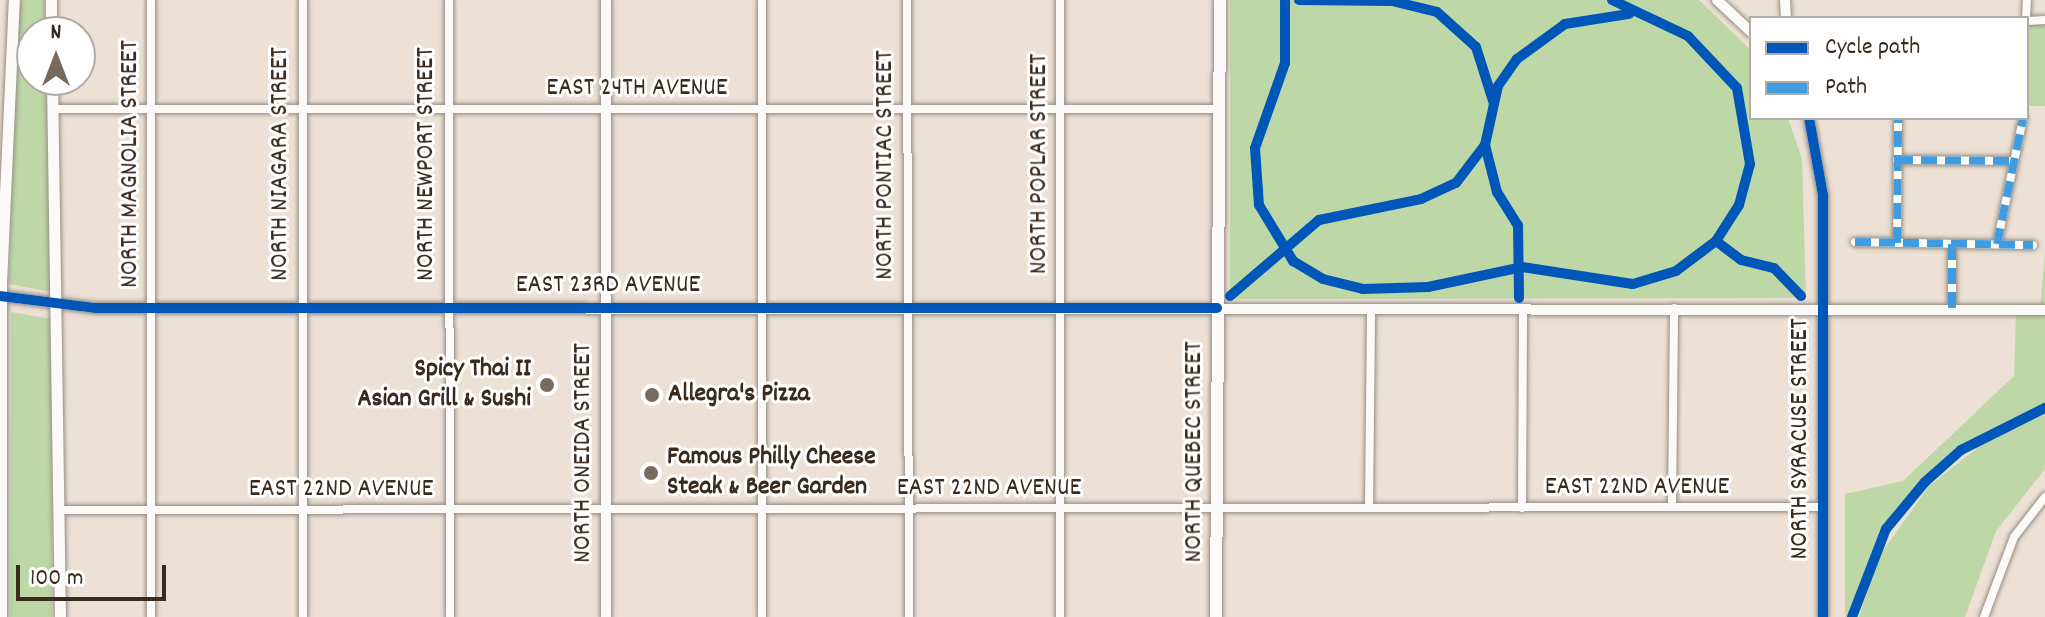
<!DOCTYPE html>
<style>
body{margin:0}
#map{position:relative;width:2045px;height:617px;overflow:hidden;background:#ece1d4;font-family:Dekko,sans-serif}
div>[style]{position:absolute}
.green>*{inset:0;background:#bdd7a6}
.roads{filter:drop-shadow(0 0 2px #958c84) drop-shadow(0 0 2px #958c84)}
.minor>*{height:8px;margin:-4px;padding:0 4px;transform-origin:4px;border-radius:4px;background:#fcfaf9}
.tertiary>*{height:10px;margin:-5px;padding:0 5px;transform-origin:5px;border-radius:5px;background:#fcfaf9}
.secondary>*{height:11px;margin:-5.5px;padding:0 5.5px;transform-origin:5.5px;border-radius:5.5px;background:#fcfaf9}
.primary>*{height:12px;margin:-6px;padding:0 6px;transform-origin:6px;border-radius:6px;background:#fcfaf9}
.quiet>*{height:8px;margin-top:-4px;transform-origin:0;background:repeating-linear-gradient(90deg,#3f9ce0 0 16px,transparent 0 24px)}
.cycleway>*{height:10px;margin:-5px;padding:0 5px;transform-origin:5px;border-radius:5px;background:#0057b8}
.dots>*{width:22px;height:22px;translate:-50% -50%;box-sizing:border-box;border:4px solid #fff;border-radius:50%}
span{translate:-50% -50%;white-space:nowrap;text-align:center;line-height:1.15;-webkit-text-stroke:6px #fff;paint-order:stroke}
.street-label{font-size:26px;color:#3b2a1e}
.poi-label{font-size:26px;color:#3b2a1e;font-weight:700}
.right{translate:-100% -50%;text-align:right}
.left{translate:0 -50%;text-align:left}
.legend{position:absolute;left:1749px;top:16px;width:280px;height:104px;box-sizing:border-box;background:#fff;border:2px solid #b1aaa5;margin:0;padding:10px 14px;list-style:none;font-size:24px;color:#3b2a1e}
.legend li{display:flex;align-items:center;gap:16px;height:40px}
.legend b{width:40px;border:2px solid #b1aaa5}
.north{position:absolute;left:16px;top:16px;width:80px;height:80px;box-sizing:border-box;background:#fff;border:2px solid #b1aaa5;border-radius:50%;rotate:0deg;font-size:22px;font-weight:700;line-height:32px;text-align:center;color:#3b2a1e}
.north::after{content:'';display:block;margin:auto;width:28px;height:36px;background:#796a5e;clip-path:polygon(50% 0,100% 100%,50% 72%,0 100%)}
.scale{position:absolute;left:16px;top:565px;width:150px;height:36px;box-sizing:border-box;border:4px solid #3b2a1e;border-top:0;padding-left:10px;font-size:24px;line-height:28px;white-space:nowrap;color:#3b2a1e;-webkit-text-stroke:6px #fff;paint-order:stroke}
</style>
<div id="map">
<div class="green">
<div style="clip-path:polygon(19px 0,44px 0,45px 32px,32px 32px,32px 80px,46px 80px,52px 292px,9px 284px)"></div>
<div style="clip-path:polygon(1230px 0,1699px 0,1751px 50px,1751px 118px,1788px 118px,1802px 159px,1806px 298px,1230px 299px)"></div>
<div style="clip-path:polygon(2045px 20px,2045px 106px,2027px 106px,2027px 21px)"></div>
<div style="clip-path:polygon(2045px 253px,2045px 408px,1961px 450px,1925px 482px,1886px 529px,1852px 617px,1845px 617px,1845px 494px,1903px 481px,2014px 376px,2016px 310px,2040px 309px)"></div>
<div style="clip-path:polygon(11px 312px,51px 319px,52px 617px,10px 617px)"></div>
<div style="clip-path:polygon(2045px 414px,2045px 469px,1996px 531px,1965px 617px,1859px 617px,1878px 558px,1929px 486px,1990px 438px)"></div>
</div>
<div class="roads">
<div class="minor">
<div style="left:449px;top:0;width:617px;rotate:89.91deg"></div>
<div style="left:762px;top:0;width:617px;rotate:90deg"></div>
<div style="left:907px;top:0;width:617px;rotate:89.81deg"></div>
<div style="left:2026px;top:18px;width:18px;rotate:-87deg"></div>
<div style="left:2027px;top:21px;width:18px;rotate:-3deg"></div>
<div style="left:54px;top:109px;width:1166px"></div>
<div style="left:1897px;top:160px;width:117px;rotate:0.5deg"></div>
<div style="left:1855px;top:242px;width:178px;rotate:1deg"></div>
<div style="left:1897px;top:243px;width:125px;rotate:-89.5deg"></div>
<div style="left:1952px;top:244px;width:65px;rotate:90deg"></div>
<div style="left:1997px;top:244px;width:129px;rotate:-78.3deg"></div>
<div style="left:1672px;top:507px;width:199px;rotate:-89.4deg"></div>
<div style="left:1369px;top:508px;width:200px;rotate:-89.4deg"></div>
<div style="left:1522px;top:508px;width:200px;rotate:-89.7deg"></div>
<div style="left:60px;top:510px;width:1763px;rotate:-0.1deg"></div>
<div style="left:151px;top:617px;width:617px;rotate:-90deg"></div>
<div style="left:303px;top:617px;width:617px;rotate:-90deg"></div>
<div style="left:1060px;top:617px;width:617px;rotate:-90deg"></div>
<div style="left:1984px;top:617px;width:85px;rotate:-69.4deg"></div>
<div style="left:2014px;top:537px;width:51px;rotate:-52.2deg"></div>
</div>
<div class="tertiary">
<div style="left:606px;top:0;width:617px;rotate:90deg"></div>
<div style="left:1717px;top:0;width:47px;rotate:43.3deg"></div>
<div style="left:1785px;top:0;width:18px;rotate:87deg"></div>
<div style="left:1809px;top:118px;width:78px;rotate:79.7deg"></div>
<div style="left:1823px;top:195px;width:422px;rotate:90deg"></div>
<div style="left:0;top:296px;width:96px;rotate:7.2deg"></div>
<div style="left:95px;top:308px;width:1950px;rotate:0.06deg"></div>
</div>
<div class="secondary">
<div style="left:51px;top:0;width:32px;rotate:90deg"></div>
<div style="left:52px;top:80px;width:537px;rotate:89.15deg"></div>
<div style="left:1px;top:617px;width:334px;rotate:-90deg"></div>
<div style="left:1px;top:283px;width:283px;rotate:-87.4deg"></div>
</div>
<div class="primary">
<div style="left:1216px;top:617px;width:617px;rotate:-89.63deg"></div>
</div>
</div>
<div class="quiet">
<div style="left:1897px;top:160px;width:117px;rotate:0.5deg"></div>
<div style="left:1855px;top:242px;width:178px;rotate:1deg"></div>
<div style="left:1897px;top:243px;width:125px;rotate:-89.5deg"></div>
<div style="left:1952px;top:244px;width:65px;rotate:90deg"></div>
<div style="left:1997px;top:244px;width:129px;rotate:-78.3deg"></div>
</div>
<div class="cycleway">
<div style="left:1285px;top:0;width:63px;rotate:90deg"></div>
<div style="left:1285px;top:63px;width:90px;rotate:109.4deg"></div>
<div style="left:1255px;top:148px;width:57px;rotate:86deg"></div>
<div style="left:1259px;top:205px;width:66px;rotate:58.7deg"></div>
<div style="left:1293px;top:261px;width:35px;rotate:31deg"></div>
<div style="left:1323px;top:279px;width:41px;rotate:14deg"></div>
<div style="left:1363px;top:289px;width:65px;rotate:-1.8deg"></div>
<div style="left:1428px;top:287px;width:96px;rotate:-12deg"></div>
<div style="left:1522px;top:267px;width:112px;rotate:8.7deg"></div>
<div style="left:1633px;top:284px;width:45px;rotate:-16.8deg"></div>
<div style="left:1676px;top:271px;width:50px;rotate:-36.9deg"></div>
<div style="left:1716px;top:241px;width:43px;rotate:-57.4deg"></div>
<div style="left:1739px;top:205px;width:42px;rotate:-75deg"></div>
<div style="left:1750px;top:164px;width:77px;rotate:-99.7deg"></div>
<div style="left:1737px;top:88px;width:71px;rotate:-133.3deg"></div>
<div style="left:1688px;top:36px;width:84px;rotate:-154.7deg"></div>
<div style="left:1299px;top:0;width:93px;rotate:0.6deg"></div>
<div style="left:1392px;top:1px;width:46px;rotate:13.7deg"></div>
<div style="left:1437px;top:12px;width:52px;rotate:41.9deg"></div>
<div style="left:1476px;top:47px;width:57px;rotate:72.5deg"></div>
<div style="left:1809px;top:118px;width:78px;rotate:79.7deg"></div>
<div style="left:1823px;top:195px;width:422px;rotate:90deg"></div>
<div style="left:1485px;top:145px;width:49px;rotate:75.7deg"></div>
<div style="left:1497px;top:192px;width:39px;rotate:58deg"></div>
<div style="left:1518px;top:225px;width:73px;rotate:89.2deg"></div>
<div style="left:1716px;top:241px;width:31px;rotate:37deg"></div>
<div style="left:1741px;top:260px;width:34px;rotate:14deg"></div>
<div style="left:1774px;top:268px;width:39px;rotate:46deg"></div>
<div style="left:0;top:296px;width:96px;rotate:7.2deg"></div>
<div style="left:95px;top:308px;width:1122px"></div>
<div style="left:1230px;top:296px;width:117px;rotate:-40.5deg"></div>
<div style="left:1319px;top:220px;width:104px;rotate:-11.6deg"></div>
<div style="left:1421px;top:199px;width:38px;rotate:-25deg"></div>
<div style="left:1456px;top:183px;width:48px;rotate:-52.7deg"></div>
<div style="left:1485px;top:145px;width:60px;rotate:-77.6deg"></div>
<div style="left:1498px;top:86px;width:33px;rotate:-55deg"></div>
<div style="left:1517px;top:59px;width:59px;rotate:-36.1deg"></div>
<div style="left:1565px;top:24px;width:65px;rotate:-8.9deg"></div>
<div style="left:1852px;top:617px;width:94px;rotate:-68.9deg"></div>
<div style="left:1886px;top:529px;width:61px;rotate:-50.3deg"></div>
<div style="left:1925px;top:482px;width:48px;rotate:-41.6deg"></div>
<div style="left:1961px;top:450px;width:94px;rotate:-26.6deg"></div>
</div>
<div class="dots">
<div style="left:547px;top:385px;background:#796a5e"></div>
<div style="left:652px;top:395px;background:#796a5e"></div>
<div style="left:651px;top:473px;background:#796a5e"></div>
</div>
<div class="street-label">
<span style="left:637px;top:89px">EAST 24TH AVENUE</span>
<span style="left:131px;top:164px;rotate:-90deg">NORTH MAGNOLIA STREET</span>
<span style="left:281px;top:164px;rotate:-90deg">NORTH NIAGARA STREET</span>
<span style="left:427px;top:164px;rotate:-90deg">NORTH NEWPORT STREET</span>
<span style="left:1040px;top:164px;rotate:-90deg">NORTH POPLAR STREET</span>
<span style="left:886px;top:165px;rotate:-90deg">NORTH PONTIAC STREET</span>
<span style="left:608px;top:286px">EAST 23RD AVENUE</span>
<span style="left:1801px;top:439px;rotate:-90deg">NORTH SYRACUSE STREET</span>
<span style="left:1195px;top:452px;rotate:-90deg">NORTH QUEBEC STREET</span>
<span style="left:584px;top:453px;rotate:-90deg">NORTH ONEIDA STREET</span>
<span style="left:1637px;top:488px">EAST 22ND AVENUE</span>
<span style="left:989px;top:489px">EAST 22ND AVENUE</span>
<span style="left:341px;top:490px">EAST 22ND AVENUE</span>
</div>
<div class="poi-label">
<span class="right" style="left:531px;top:385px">Spicy Thai II<br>Asian Grill &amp; Sushi</span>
<span class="left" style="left:668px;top:395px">Allegra's Pizza</span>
<span class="left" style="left:667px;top:473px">Famous Philly Cheese<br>Steak &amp; Beer Garden</span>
</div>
<ul class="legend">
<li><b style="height:10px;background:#0057b8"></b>Cycle path</li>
<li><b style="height:10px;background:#3f9ce0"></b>Path</li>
</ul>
<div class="north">N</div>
<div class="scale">100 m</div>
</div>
